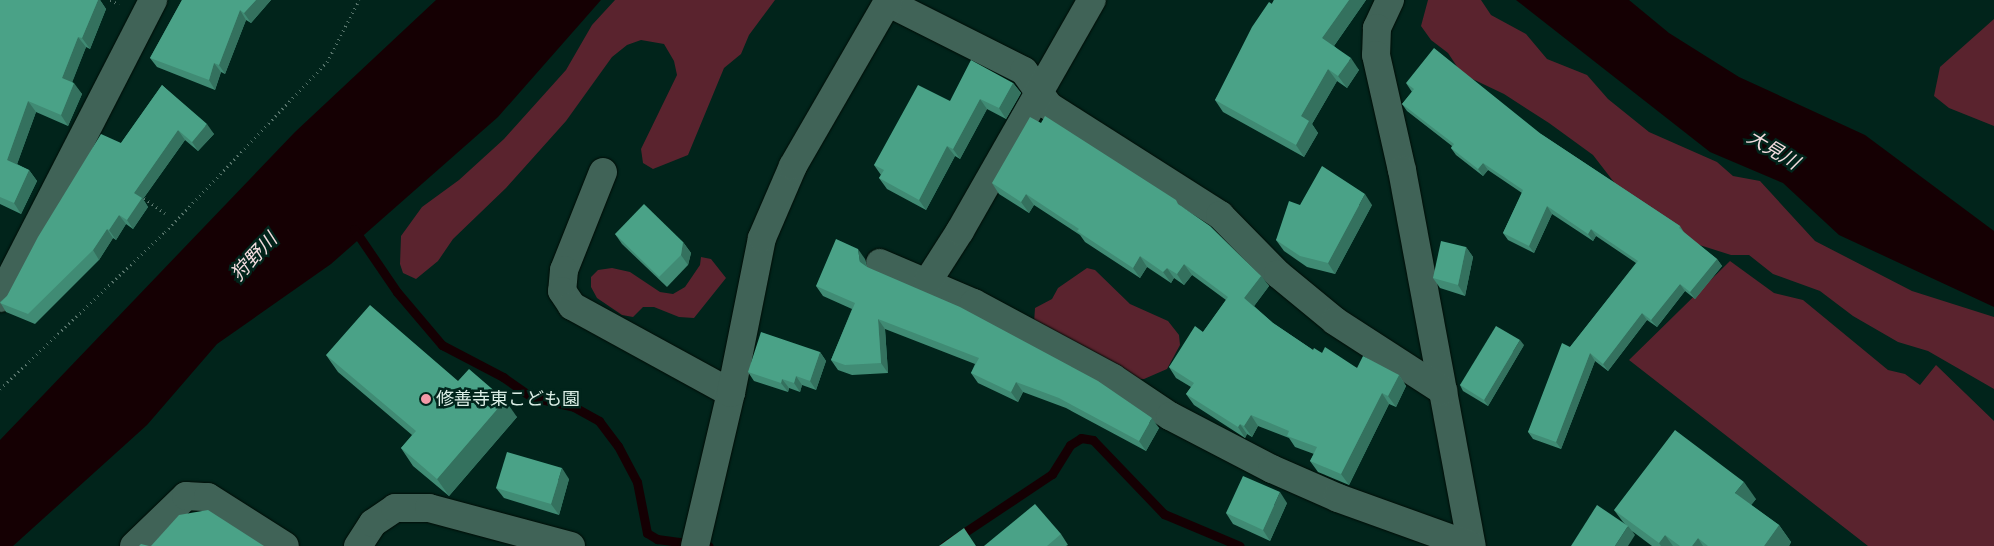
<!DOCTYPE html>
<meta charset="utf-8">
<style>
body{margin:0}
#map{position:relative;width:1994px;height:546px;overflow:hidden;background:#01241b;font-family:"DejaVu Sans","Noto Sans JP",sans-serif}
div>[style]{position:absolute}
.green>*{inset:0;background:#5a232e}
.water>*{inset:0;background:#150003}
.stream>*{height:9px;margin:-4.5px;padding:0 4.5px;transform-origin:4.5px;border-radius:4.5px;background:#150003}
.path>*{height:3px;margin-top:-1.5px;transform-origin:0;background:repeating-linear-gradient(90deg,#57746b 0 1px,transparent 0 5px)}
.roads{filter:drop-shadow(0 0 1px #000c06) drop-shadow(0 0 1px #000c06)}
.minor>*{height:28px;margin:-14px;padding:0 14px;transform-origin:14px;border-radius:14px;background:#406357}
.wall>*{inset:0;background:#408b74}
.shaded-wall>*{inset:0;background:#34715e}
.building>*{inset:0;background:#4aa287}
.dots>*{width:14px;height:14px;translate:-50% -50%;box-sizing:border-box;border:2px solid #01241b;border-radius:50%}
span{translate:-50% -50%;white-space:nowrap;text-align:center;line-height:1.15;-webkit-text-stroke:5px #01241b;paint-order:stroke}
.poi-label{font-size:18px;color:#dbeee6}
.left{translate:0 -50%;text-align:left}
.water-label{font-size:19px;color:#f3dcdf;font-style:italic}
</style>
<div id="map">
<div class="green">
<div style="clip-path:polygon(615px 0,775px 0,749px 35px,741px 54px,724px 68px,688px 155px,653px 169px,643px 163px,641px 149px,677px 75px,674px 61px,664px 44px,641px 40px,627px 45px,612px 57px,566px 121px,506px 188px,453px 239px,438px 261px,416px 279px,403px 273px,400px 264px,401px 236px,422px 207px,459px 180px,504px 139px,566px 70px,592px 25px)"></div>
<div style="clip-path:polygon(1428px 0,1481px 0,1491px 15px,1526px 34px,1547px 59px,1587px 75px,1608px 99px,1649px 132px,1717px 162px,1733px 176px,1760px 181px,1815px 241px,1912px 291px,1994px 317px,1994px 389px,1928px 351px,1898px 342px,1853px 316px,1820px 291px,1773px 274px,1749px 255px,1731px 255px,1690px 242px,1620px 190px,1593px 155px,1549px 123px,1504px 94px,1462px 74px,1448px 53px,1431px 40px,1421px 26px)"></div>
<div style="clip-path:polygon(1994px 19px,1994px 126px,1949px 108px,1934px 96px,1940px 67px)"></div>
<div style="clip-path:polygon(701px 257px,711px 259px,726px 278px,694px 318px,679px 317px,654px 307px,643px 307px,633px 317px,622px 315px,597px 298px,591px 287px,591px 277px,598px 270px,612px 268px,630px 272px,660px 292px,673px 294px,685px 287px,700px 265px)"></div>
<div style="clip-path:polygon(1730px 261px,1774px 293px,1803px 300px,1888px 370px,1905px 374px,1920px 385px,1936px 365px,1994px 421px,1994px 546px,1868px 546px,1629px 360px)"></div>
<div style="clip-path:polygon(1087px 268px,1095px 270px,1130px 304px,1168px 321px,1179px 335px,1180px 345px,1167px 369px,1144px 379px,1131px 379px,1034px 323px,1035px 308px,1052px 299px,1058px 288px)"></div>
</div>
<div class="water">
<div style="clip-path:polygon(436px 0,601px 0,498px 117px,331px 264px,217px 344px,147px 425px,13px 546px,0 546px,0 440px,295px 132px)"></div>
<div style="clip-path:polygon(1516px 0,1629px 0,1669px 33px,1739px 77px,1865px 135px,1994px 231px,1994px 307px,1839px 235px,1783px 183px,1710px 152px)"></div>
</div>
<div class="stream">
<div style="left:354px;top:229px;width:76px;rotate:55.7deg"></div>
<div style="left:397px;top:292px;width:70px;rotate:49.7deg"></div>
<div style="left:442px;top:345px;width:69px;rotate:27.7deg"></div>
<div style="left:503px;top:377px;width:35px;rotate:35deg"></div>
<div style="left:532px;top:397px;width:43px;rotate:13.4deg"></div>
<div style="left:574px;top:407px;width:29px;rotate:29deg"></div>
<div style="left:599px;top:421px;width:31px;rotate:53deg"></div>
<div style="left:618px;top:446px;width:41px;rotate:62.2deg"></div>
<div style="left:637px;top:482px;width:52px;rotate:78.9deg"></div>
<div style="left:647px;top:533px;width:12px;rotate:31deg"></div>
<div style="left:657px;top:539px;width:52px;rotate:7.7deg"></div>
<div style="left:944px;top:546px;width:130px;rotate:-33.7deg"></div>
<div style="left:1052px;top:474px;width:34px;rotate:-58deg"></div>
<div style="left:1070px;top:445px;width:13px;rotate:-32deg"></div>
<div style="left:1081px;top:438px;width:12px;rotate:9deg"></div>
<div style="left:1093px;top:440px;width:103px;rotate:46.2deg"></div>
<div style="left:1164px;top:514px;width:82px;rotate:22.8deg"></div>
</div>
<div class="path">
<div style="left:110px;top:0;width:10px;rotate:24deg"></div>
<div style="left:140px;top:195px;width:31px;rotate:36deg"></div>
<div style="left:0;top:389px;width:228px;rotate:-43.6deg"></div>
<div style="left:165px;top:232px;width:235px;rotate:-46.4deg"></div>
<div style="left:327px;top:62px;width:70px;rotate:-62.7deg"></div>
</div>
<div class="roads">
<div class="minor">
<div style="left:1390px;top:0;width:31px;rotate:115deg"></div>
<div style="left:1377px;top:28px;width:27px;rotate:92deg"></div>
<div style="left:1376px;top:55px;width:118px;rotate:77.3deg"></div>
<div style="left:1402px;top:170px;width:382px;rotate:79.5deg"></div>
<div style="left:887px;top:2px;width:153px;rotate:26.7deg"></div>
<div style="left:1024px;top:71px;width:43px;rotate:54.5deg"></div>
<div style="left:1049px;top:106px;width:203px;rotate:32.5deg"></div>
<div style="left:1220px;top:215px;width:83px;rotate:45.5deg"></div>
<div style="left:1278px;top:274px;width:74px;rotate:39.5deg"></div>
<div style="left:1335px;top:321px;width:129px;rotate:32.9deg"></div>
<div style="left:603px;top:172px;width:105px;rotate:111.7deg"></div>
<div style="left:564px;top:270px;width:21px;rotate:95deg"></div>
<div style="left:562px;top:291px;width:18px;rotate:56deg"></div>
<div style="left:572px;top:306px;width:181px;rotate:28.7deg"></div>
<div style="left:880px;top:263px;width:102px;rotate:23.1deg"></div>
<div style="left:974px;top:303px;width:158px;rotate:28.3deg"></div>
<div style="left:1113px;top:378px;width:69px;rotate:33.7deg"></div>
<div style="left:1170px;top:416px;width:115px;rotate:27.5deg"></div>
<div style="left:1272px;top:469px;width:72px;rotate:23.7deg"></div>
<div style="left:1338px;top:498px;width:141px;rotate:19.8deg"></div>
<div style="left:928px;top:281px;width:59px;rotate:-57.4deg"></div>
<div style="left:960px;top:231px;width:266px;rotate:-60.3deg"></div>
<div style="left:0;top:298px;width:335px;rotate:-62.8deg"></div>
<div style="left:134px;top:546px;width:72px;rotate:-43.9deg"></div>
<div style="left:186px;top:496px;width:22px;rotate:3deg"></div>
<div style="left:208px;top:497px;width:91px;rotate:32.5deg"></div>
<div style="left:358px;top:546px;width:27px;rotate:-57deg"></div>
<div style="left:373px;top:523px;width:27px;rotate:-34deg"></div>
<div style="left:395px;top:508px;width:34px"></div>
<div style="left:429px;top:508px;width:147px;rotate:15deg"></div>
<div style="left:695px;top:546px;width:157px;rotate:-76.8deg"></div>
<div style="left:731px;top:393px;width:158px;rotate:-78.7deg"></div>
<div style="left:762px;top:238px;width:78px;rotate:-66.7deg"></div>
<div style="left:793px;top:166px;width:192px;rotate:-60deg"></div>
</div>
</div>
<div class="wall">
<div style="clip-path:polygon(0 0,100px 0,106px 9px,90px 49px,86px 47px,72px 82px,82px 94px,68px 126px,36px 112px,17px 164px,29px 170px,37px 181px,21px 214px,0 204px)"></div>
<div style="clip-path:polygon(182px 0,271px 0,251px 23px,246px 20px,225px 74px,221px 72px,215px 90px,157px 67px,150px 58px)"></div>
<div style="clip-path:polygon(1274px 0,1366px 0,1334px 46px,1359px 70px,1347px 88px,1337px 81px,1312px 124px,1318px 133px,1304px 157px,1223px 112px,1215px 100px)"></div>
<div style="clip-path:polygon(1013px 83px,1021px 93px,1006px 119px,987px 109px,960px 159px,955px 156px,926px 210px,887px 189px,879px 178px,881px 175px,874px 165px,950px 101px)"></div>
<div style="clip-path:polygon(1406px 83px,1541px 134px,1680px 226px,1685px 234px,1717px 259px,1722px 266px,1695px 299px,1685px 291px,1657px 327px,1647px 320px,1608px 371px,1595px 361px,1561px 449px,1533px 439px,1528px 432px,1570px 347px,1636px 263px,1596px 236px,1593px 241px,1552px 214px,1534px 253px,1508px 240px,1503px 233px,1522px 193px,1488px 170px,1483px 176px,1456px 155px,1451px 148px,1452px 146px,1407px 111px,1402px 104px,1412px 92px)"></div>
<div style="clip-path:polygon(162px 85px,214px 134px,198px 151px,185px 140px,143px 199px,148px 207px,133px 229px,126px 224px,116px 240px,113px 238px,99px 260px,35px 324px,6px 312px,0 302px,7px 296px,121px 143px)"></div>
<div style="clip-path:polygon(992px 183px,1181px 206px,1261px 276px,1269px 286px,1254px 306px,1273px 323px,1313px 350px,1322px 353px,1357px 368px,1399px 375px,1406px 386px,1396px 407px,1389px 404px,1349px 485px,1318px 472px,1310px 461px,1314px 454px,1295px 447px,1289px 438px,1258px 426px,1252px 437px,1247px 434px,1245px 438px,1194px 405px,1186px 394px,1191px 387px,1176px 378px,1169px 367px,1203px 332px,1226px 300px,1192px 275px,1184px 285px,1174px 278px,1171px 283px,1147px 267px,1140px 278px,1085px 242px,1080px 235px,1034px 205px,1029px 213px,999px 194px)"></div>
<div style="clip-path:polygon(1300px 205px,1372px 205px,1335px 274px,1307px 267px,1284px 251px,1276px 240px)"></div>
<div style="clip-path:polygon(615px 234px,683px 242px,691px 253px,688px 265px,667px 287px,622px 244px)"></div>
<div style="clip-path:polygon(1466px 247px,1473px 257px,1465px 296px,1440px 288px,1433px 278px)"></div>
<div style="clip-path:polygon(865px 259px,867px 267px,1159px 428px,1146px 451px,1066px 408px,1023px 392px,1018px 402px,978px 383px,971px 373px,975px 364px,885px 329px,888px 373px,852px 375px,838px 370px,831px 360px,852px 309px,823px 296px,816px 286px)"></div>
<div style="clip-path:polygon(1524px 345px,1488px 406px,1463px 391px,1460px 385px)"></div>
<div style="clip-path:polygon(820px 352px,826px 361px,816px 390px,802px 385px,800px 392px,789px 388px,788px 392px,754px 381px,748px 372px)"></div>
<div style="clip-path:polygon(326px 355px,458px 381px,517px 417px,449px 496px,413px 466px,401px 448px,412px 435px,338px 372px)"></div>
<div style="clip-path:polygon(569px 479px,559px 515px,504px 498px,496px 488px)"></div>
<div style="clip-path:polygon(1756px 499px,1751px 505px,1779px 525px,1791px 542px,1789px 546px,1652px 546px,1632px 531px,1635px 535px,1623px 522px,1614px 510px)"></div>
<div style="clip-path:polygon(1287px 503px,1270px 541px,1233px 524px,1226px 513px)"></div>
<div style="clip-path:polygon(1061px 534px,1068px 545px,1066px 546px,984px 546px)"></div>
</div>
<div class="shaded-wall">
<div style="clip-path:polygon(98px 0,100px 0,106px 9px,90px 49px,82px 38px)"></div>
<div style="clip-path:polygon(256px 0,271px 0,251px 23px,244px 13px)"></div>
<div style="clip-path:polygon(1349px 0,1366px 0,1331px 50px,1322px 38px)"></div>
<div style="clip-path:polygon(240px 10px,246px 20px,225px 74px,219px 65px)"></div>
<div style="clip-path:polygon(78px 37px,86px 47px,70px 88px,62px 78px)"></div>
<div style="clip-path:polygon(1351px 58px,1359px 70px,1347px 88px,1338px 76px)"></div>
<div style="clip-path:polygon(214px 63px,221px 72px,215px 90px,209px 80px)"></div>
<div style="clip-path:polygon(1328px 69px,1337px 81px,1312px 124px,1318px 133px,1304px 157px,1296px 145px,1301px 116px)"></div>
<div style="clip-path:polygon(74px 83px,82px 94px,68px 126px,61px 115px)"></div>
<div style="clip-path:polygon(1013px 83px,1021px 93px,1006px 119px,999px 108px)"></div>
<div style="clip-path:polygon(980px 99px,987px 109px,960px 159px,953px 149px)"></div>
<div style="clip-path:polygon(28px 101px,36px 112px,15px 170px,7px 160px)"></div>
<div style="clip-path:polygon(207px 124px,214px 134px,198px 151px,192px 142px)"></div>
<div style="clip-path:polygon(178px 130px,185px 140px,143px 199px,148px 207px,133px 229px,127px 220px,134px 193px)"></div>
<div style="clip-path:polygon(947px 146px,955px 156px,926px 210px,919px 200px)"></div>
<div style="clip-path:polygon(1483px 163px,1488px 170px,1483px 176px,1478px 169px)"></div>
<div style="clip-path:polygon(29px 170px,37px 181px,21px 214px,14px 203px)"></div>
<div style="clip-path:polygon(1026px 194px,1034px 205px,1029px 213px,1021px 202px)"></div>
<div style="clip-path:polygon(1365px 194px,1372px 205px,1335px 274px,1328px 263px)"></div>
<div style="clip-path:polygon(1547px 206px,1552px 214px,1534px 253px,1529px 246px)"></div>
<div style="clip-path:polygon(119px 215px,126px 224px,116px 240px,109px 230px)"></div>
<div style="clip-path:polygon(107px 229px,113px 238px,99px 260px,93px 250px)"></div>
<div style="clip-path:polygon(1591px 229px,1596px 236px,1593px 241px,1588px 234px)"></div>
<div style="clip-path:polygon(683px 242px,691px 253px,688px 265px,681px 255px)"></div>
<div style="clip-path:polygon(1466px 247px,1473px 257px,1465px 296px,1458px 285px)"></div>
<div style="clip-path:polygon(858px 249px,865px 259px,867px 272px,860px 262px)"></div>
<div style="clip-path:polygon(1140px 256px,1147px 267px,1140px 278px,1133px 268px)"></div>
<div style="clip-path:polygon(1717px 259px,1722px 266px,1695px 299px,1690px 292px)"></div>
<div style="clip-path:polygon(1184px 264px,1192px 275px,1184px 285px,1177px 274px)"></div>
<div style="clip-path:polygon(1167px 268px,1174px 278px,1171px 283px,1163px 272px)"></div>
<div style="clip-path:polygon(1261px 276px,1269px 286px,1252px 309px,1244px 298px)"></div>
<div style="clip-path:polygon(1680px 284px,1685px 291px,1657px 327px,1651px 320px)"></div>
<div style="clip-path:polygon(1642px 313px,1647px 320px,1608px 371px,1603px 364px)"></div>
<div style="clip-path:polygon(878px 319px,885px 329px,888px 373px,881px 363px)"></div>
<div style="clip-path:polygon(1520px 340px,1524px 345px,1488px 406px,1484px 400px)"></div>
<div style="clip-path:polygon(820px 352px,826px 361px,816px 390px,810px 381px)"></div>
<div style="clip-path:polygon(1590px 353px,1595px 361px,1561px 449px,1556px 442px)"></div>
<div style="clip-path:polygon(1399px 375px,1406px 386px,1396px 407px,1388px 396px)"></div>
<div style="clip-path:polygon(796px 376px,802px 385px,800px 392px,794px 383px)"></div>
<div style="clip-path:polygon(782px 379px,789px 388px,788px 392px,781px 383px)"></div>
<div style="clip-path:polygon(1016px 382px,1023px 392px,1018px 402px,1011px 392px)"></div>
<div style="clip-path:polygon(1382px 393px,1389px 404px,1349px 485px,1341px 474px)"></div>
<div style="clip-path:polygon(505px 400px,517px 417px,449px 496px,437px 479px)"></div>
<div style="clip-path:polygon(1251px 415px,1258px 426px,1252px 437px,1244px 426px)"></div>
<div style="clip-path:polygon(1152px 418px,1159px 428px,1146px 451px,1139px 441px)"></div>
<div style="clip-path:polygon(1240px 424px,1247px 434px,1245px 438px,1238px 427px)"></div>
<div style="clip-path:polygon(562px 468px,569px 479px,559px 515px,551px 504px)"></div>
<div style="clip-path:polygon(1744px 482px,1756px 499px,1747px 510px,1735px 493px)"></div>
<div style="clip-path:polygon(1280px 492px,1287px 503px,1270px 541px,1263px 530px)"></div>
<div style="clip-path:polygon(1779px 525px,1791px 542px,1789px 546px,1764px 546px)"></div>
<div style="clip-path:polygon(1628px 526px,1635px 535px,1628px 546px,1615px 546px)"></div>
<div style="clip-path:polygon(1665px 535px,1673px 546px,1661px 546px,1659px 543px)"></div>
<div style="clip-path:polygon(1698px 538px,1703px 546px,1692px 546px)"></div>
</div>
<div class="building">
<div style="clip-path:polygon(0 0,98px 0,82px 38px,78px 37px,62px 78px,74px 83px,61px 115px,28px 101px,7px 160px,29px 170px,14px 203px,0 197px)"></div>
<div style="clip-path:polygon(182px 0,256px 0,244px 13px,240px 10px,219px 65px,214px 63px,209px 80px,150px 58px)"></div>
<div style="clip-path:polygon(1274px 0,1349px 0,1322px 38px,1351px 58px,1338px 76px,1328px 69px,1301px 116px,1309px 121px,1296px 145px,1215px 100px,1252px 27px,1269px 2px,1272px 4px)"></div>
<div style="clip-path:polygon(1434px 48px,1541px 134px,1680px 226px,1679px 228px,1717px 259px,1690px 292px,1680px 284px,1651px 320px,1642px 313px,1603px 364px,1590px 353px,1556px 442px,1528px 432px,1562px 343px,1570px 347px,1638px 261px,1591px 229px,1588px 234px,1547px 206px,1529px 246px,1503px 233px,1523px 190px,1483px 163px,1478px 169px,1451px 148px,1454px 144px,1402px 104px,1414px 89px,1406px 83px)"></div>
<div style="clip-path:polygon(971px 60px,1013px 83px,999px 108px,980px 99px,953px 149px,947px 146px,919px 200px,879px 178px,884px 170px,874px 165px,918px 85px,950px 101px)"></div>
<div style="clip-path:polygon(162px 85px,207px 124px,192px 142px,178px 130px,134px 193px,142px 198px,127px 220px,119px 215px,109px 230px,107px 229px,93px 250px,28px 314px,0 303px,7px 296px,38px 237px,101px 134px,121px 143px)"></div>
<div style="clip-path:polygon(1045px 116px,1176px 200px,1178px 204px,1210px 226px,1261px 276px,1244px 298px,1273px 323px,1313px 350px,1314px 348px,1322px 353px,1325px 347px,1357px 368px,1363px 356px,1399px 375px,1388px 396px,1382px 393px,1341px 474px,1310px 461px,1317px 447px,1287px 436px,1289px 431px,1251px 415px,1244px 426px,1240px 424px,1238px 427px,1186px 394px,1194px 383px,1169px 367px,1195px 326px,1203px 332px,1228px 297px,1184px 264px,1177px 274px,1167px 268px,1163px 272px,1140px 256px,1133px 268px,1077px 231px,1079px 229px,1026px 194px,1021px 202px,992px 183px,1030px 117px,1041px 123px)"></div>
<div style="clip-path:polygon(1322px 166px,1365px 194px,1328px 263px,1300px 256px,1276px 240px,1289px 201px,1300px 205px)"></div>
<div style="clip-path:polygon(644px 204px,683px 242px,681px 255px,659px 277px,615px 234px)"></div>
<div style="clip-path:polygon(836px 239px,858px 249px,860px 262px,867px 267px,960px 307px,1098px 381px,1152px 418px,1139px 441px,1059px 398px,1016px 382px,1011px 392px,971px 373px,979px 358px,878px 319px,881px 363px,845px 365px,831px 360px,855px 303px,816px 286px)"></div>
<div style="clip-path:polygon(1441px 241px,1466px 247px,1458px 285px,1433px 278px)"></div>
<div style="clip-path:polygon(370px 305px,458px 381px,469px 369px,505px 400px,437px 479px,401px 448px,416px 431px,326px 355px)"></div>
<div style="clip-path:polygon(1496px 326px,1520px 340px,1484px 400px,1460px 385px)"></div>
<div style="clip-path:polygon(761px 332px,820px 352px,810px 381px,796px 376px,794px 383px,782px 379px,781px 383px,748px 372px)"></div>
<div style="clip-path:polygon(1675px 430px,1744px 482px,1735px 493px,1779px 525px,1764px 546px,1708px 546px,1698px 538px,1692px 546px,1680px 546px,1665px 535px,1659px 543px,1614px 510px)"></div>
<div style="clip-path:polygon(507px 452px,562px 468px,551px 504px,496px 488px)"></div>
<div style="clip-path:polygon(1243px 476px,1280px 492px,1263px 530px,1226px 513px)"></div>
<div style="clip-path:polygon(1035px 504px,1061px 534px,1047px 546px,984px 546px)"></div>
<div style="clip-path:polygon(1597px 505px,1628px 526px,1615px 546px,1571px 546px)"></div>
<div style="clip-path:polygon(208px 510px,264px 546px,151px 546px,179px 515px)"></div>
<div style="clip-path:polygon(964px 528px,976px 546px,939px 546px)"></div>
<div style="clip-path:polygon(141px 544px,149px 546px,139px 546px)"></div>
</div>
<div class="dots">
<div style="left:426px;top:399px;background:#f39aa8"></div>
</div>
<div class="poi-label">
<span class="left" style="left:436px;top:399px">修善寺東こども園</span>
</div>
<div class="water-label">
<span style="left:1773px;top:150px;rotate:31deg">大見川</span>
<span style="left:254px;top:257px;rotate:-47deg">狩野川</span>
</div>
</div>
